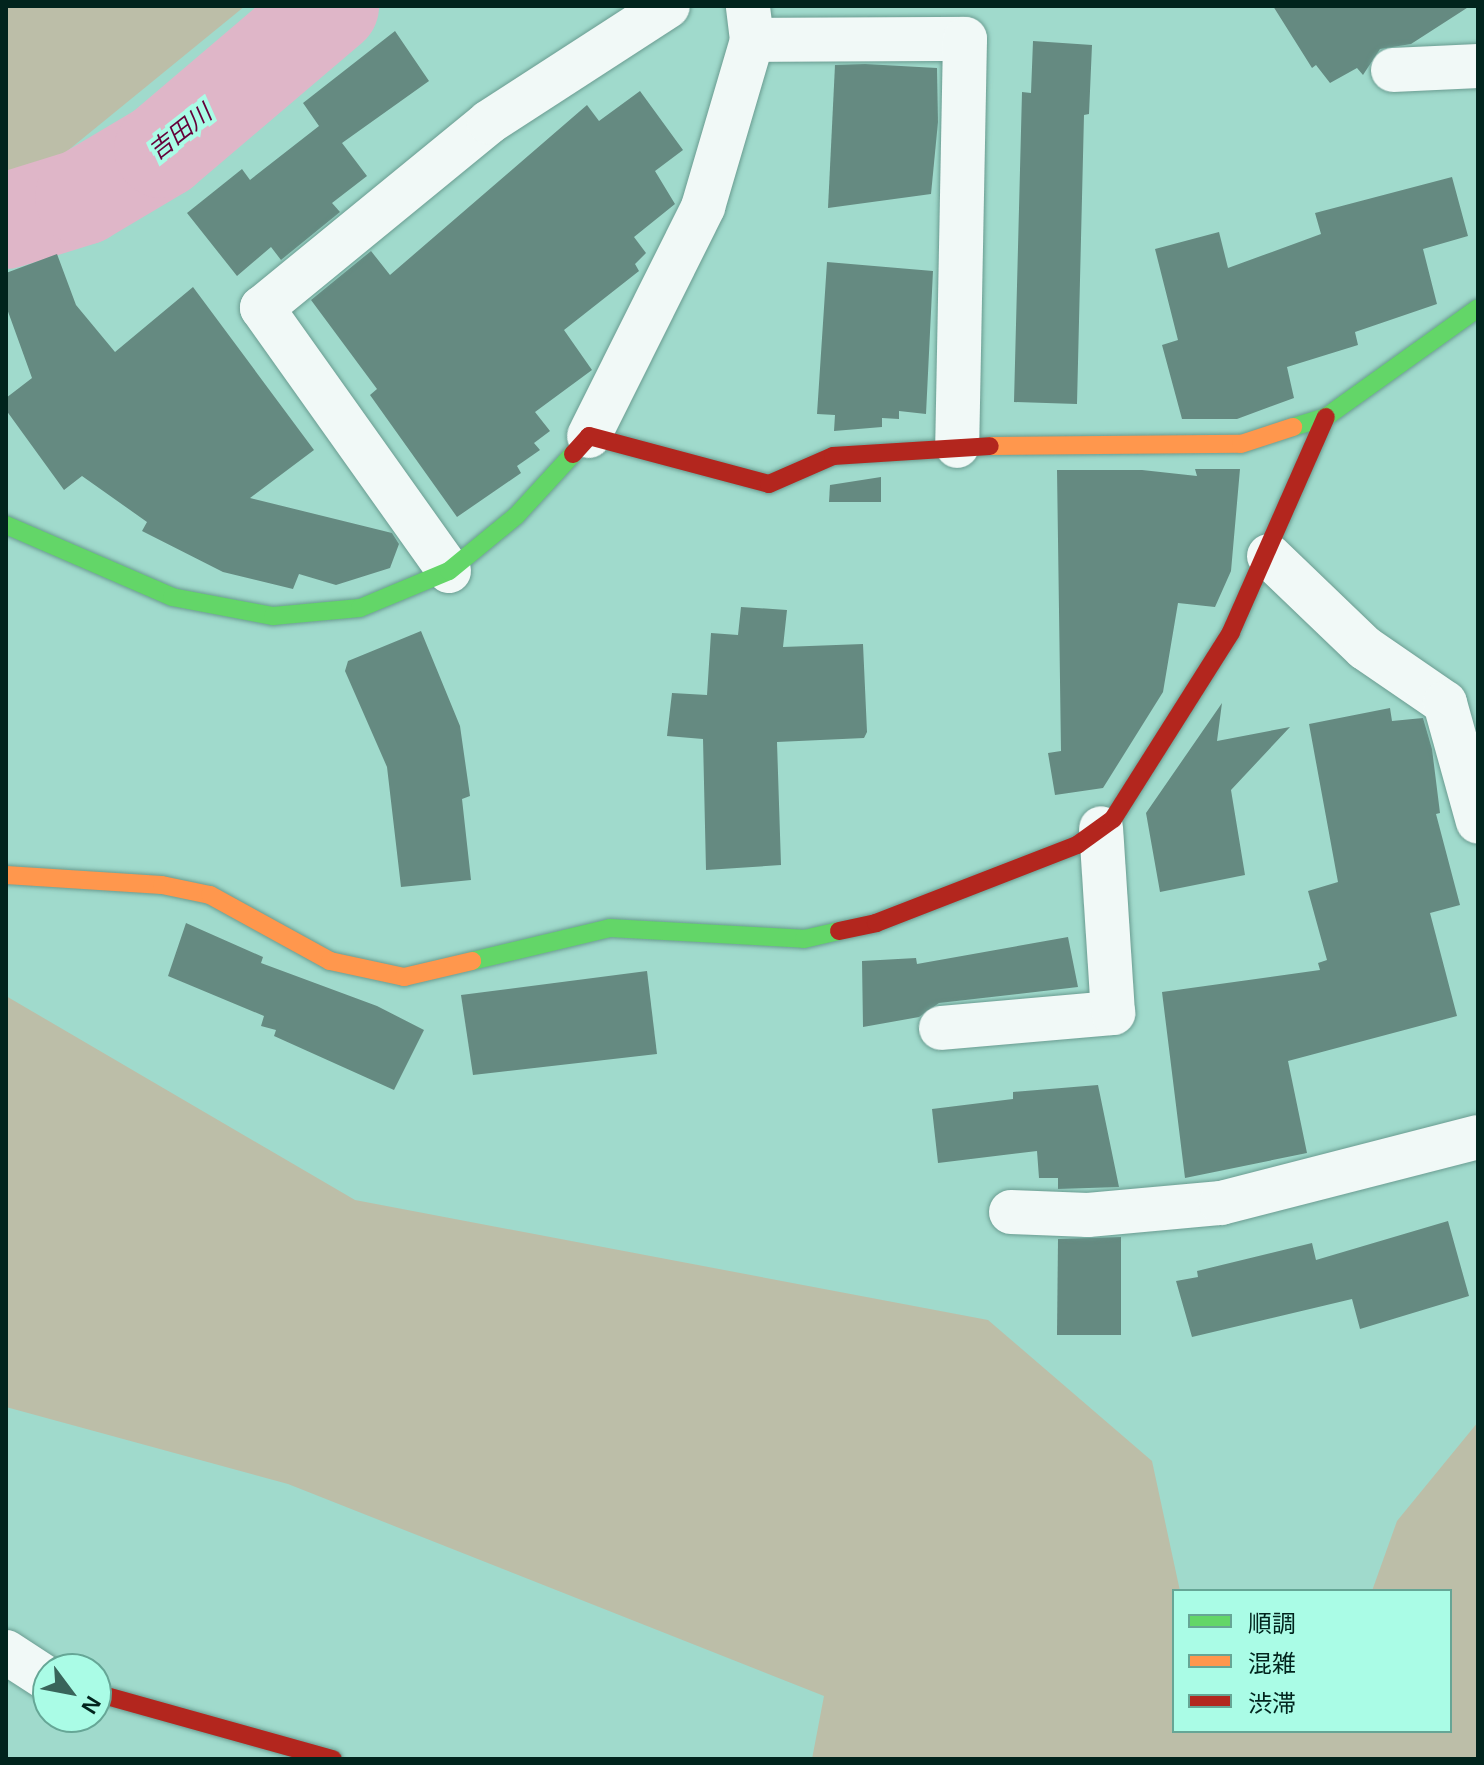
<!DOCTYPE html>
<meta charset="utf-8">
<style>
body{margin:0}
#map{position:relative;width:1484px;height:1765px;overflow:hidden;background:#a0dacc;font-family:Arial,"Noto Sans JP",sans-serif}
div>[style]{position:absolute}
.green>*{inset:0;background:#bcbea8}
.river>*{height:96px;margin:-48px;padding:0 48px;transform-origin:48px;border-radius:48px;background:#dfb6c8}
.building>*{inset:0;background:#658a81}
.roads{filter:drop-shadow(0 0 2px #6a9c91) drop-shadow(0 0 2px #6a9c91)}
.street>*{height:44px;margin:-22px;padding:0 22px;transform-origin:22px;border-radius:22px;background:#f1f9f7}
.fast>*{height:18px;margin:-9px;padding:0 9px;transform-origin:9px;border-radius:9px;background:#63d668}
.slow>*{height:18px;margin:-9px;padding:0 9px;transform-origin:9px;border-radius:9px;background:#ff974d}
.jam>*{height:18px;margin:-9px;padding:0 9px;transform-origin:9px;border-radius:9px;background:#b3261e}
span{translate:-50% -50%;white-space:nowrap;text-align:center;line-height:1.15;-webkit-text-stroke:8px #aafce6;paint-order:stroke}
.water-label{font-size:24px;color:#650039;font-style:italic}
.frame{position:absolute;inset:0;border:8px solid #01241d;pointer-events:none}
.legend{position:absolute;left:1172px;top:1589px;width:280px;height:144px;box-sizing:border-box;background:#aafce6;border:2px solid #66a696;margin:0;padding:10px 14px;list-style:none;font-size:24px;color:#01241d}
.legend li{display:flex;align-items:center;gap:16px;height:40px}
.legend b{width:40px;border:2px solid #66a696}
.north{position:absolute;left:32px;top:1653px;width:80px;height:80px;box-sizing:border-box;background:#aafce6;border:2px solid #66a696;border-radius:50%;rotate:122deg;font-size:22px;font-weight:700;line-height:32px;text-align:center;color:#01241d}
.north::after{content:'';display:block;margin:auto;width:28px;height:36px;background:#39645a;clip-path:polygon(50% 0,100% 100%,50% 72%,0 100%)}
</style>
<div id="map">
<div class="green">
<div style="clip-path:polygon(6px 6px,245px 6px,22px 188px,6px 183px)"></div>
<div style="clip-path:polygon(6px 996px,355px 1200px,988px 1320px,1152px 1461px,1180px 1591px,1174px 1591px,1174px 1731px,1450px 1731px,1450px 1591px,1372px 1591px,1397px 1521px,1478px 1422px,1478px 1759px,812px 1759px,824px 1696px,288px 1484px,6px 1407px)"></div>
</div>
<div class="river">
<div style="left:6px;top:221px;width:81px;rotate:-17.3deg"></div>
<div style="left:83px;top:197px;width:92px;rotate:-30.7deg"></div>
<div style="left:162px;top:150px;width:222px;rotate:-40.4deg"></div>
</div>
<div class="building">
<div style="clip-path:polygon(1273px 6px,1470px 6px,1411px 44px,1380px 49px,1363px 75px,1357px 68px,1330px 83px,1316px 65px,1312px 68px)"></div>
<div style="clip-path:polygon(395px 31px,429px 81px,342px 143px,367px 176px,332px 203px,340px 212px,281px 260px,271px 247px,237px 276px,187px 213px,242px 169px,250px 180px,319px 126px,303px 103px)"></div>
<div style="clip-path:polygon(1033px 41px,1092px 45px,1089px 114px,1084px 115px,1077px 404px,1014px 402px,1022px 92px,1031px 93px)"></div>
<div style="clip-path:polygon(865px 64px,937px 68px,938px 122px,931px 194px,828px 208px,835px 65px)"></div>
<div style="clip-path:polygon(640px 91px,683px 150px,655px 171px,675px 204px,634px 237px,646px 253px,635px 264px,639px 271px,564px 330px,592px 370px,535px 412px,550px 431px,534px 443px,540px 450px,517px 466px,521px 473px,457px 517px,370px 395px,377px 389px,311px 300px,371px 251px,390px 275px,587px 105px,599px 121px)"></div>
<div style="clip-path:polygon(1452px 177px,1468px 236px,1423px 249px,1437px 304px,1355px 332px,1358px 345px,1287px 367px,1294px 398px,1237px 419px,1182px 419px,1162px 345px,1178px 340px,1155px 249px,1219px 232px,1228px 268px,1321px 234px,1315px 213px)"></div>
<div style="clip-path:polygon(57px 254px,76px 305px,115px 352px,193px 287px,314px 450px,250px 498px,392px 533px,399px 544px,390px 568px,336px 585px,299px 574px,293px 589px,223px 572px,142px 531px,147px 522px,82px 476px,64px 490px,6px 410px,6px 398px,32px 378px,6px 306px,6px 273px)"></div>
<div style="clip-path:polygon(827px 262px,933px 271px,926px 414px,899px 411px,899px 419px,882px 418px,882px 427px,834px 431px,835px 415px,817px 414px)"></div>
<div style="clip-path:polygon(1195px 469px,1240px 469px,1231px 571px,1215px 607px,1178px 603px,1163px 692px,1103px 788px,1055px 795px,1048px 753px,1061px 751px,1057px 470px,1142px 470px,1197px 476px)"></div>
<div style="clip-path:polygon(881px 477px,881px 502px,829px 502px,830px 485px)"></div>
<div style="clip-path:polygon(741px 607px,787px 610px,783px 647px,863px 644px,867px 732px,864px 738px,777px 742px,781px 865px,706px 870px,703px 739px,667px 736px,672px 693px,707px 695px,711px 633px,738px 635px)"></div>
<div style="clip-path:polygon(421px 631px,460px 726px,470px 796px,462px 799px,471px 880px,401px 887px,387px 767px,345px 671px,348px 661px)"></div>
<div style="clip-path:polygon(1222px 703px,1217px 741px,1290px 727px,1231px 790px,1245px 875px,1160px 892px,1146px 813px)"></div>
<div style="clip-path:polygon(1390px 708px,1392px 721px,1423px 718px,1432px 749px,1440px 813px,1436px 814px,1460px 905px,1430px 913px,1457px 1016px,1288px 1061px,1307px 1153px,1185px 1178px,1162px 992px,1320px 970px,1318px 963px,1327px 960px,1308px 891px,1338px 882px,1309px 724px)"></div>
<div style="clip-path:polygon(186px 923px,263px 957px,261px 963px,377px 1006px,424px 1030px,394px 1090px,274px 1036px,276px 1030px,261px 1026px,264px 1016px,168px 976px)"></div>
<div style="clip-path:polygon(1068px 937px,1078px 987px,939px 1003px,919px 1017px,863px 1027px,862px 961px,916px 958px,917px 964px)"></div>
<div style="clip-path:polygon(647px 971px,657px 1054px,473px 1075px,461px 995px)"></div>
<div style="clip-path:polygon(1098px 1085px,1119px 1187px,1058px 1189px,1058px 1178px,1039px 1178px,1037px 1151px,938px 1163px,932px 1109px,1013px 1099px,1013px 1092px)"></div>
<div style="clip-path:polygon(1448px 1221px,1469px 1296px,1360px 1329px,1352px 1299px,1192px 1337px,1176px 1281px,1198px 1277px,1197px 1271px,1312px 1243px,1316px 1260px)"></div>
<div style="clip-path:polygon(1121px 1237px,1121px 1335px,1057px 1335px,1058px 1239px)"></div>
</div>
<div class="roads">
<div class="street">
<div style="left:752px;top:40px;width:213px;rotate:-0.3deg"></div>
<div style="left:965px;top:39px;width:407px;rotate:91.1deg"></div>
<div style="left:1393px;top:70px;width:85px;rotate:-2.7deg"></div>
<div style="left:589px;top:436px;width:256px;rotate:-63.5deg"></div>
<div style="left:703px;top:207px;width:174px;rotate:-73.6deg"></div>
<div style="left:752px;top:40px;width:34px;rotate:-97deg"></div>
<div style="left:1269px;top:556px;width:133px;rotate:43.8deg"></div>
<div style="left:1365px;top:648px;width:97px;rotate:34.5deg"></div>
<div style="left:1445px;top:703px;width:123px;rotate:74.5deg"></div>
<div style="left:449px;top:571px;width:323px;rotate:-125.4deg"></div>
<div style="left:262px;top:308px;width:293px;rotate:-39.3deg"></div>
<div style="left:489px;top:122px;width:213px;rotate:-32.9deg"></div>
<div style="left:941px;top:1028px;width:173px;rotate:-5deg"></div>
<div style="left:1113px;top:1013px;width:185px;rotate:-93.7deg"></div>
<div style="left:1011px;top:1212px;width:77px;rotate:2.2deg"></div>
<div style="left:1088px;top:1215px;width:134px;rotate:-5.2deg"></div>
<div style="left:1221px;top:1203px;width:265px;rotate:-14.4deg"></div>
<div style="left:6px;top:1652px;width:48px;rotate:33deg"></div>
</div>
<div class="fast">
<div style="left:1293px;top:427px;width:34px;rotate:-17deg"></div>
<div style="left:1326px;top:417px;width:187px;rotate:-35.6deg"></div>
<div style="left:6px;top:525px;width:181px;rotate:23.4deg"></div>
<div style="left:172px;top:597px;width:103px;rotate:10.7deg"></div>
<div style="left:273px;top:616px;width:87px;rotate:-5.3deg"></div>
<div style="left:360px;top:608px;width:96px;rotate:-22.6deg"></div>
<div style="left:449px;top:571px;width:87px;rotate:-39.4deg"></div>
<div style="left:516px;top:516px;width:84px;rotate:-47.4deg"></div>
<div style="left:472px;top:961px;width:142px;rotate:-13.4deg"></div>
<div style="left:610px;top:928px;width:194px;rotate:3.2deg"></div>
<div style="left:804px;top:939px;width:36px;rotate:-13deg"></div>
<div style="left:46px;top:1678px;width:2px"></div>
</div>
<div class="slow">
<div style="left:990px;top:446px;width:251px;rotate:-0.5deg"></div>
<div style="left:1241px;top:444px;width:55px;rotate:-18.1deg"></div>
<div style="left:6px;top:875px;width:156px;rotate:3.7deg"></div>
<div style="left:162px;top:885px;width:49px;rotate:11.8deg"></div>
<div style="left:210px;top:895px;width:137px;rotate:28.8deg"></div>
<div style="left:330px;top:961px;width:76px;rotate:12.2deg"></div>
<div style="left:404px;top:977px;width:70px;rotate:-13.2deg"></div>
</div>
<div class="jam">
<div style="left:573px;top:454px;width:24px;rotate:-48deg"></div>
<div style="left:589px;top:436px;width:186px;rotate:14.9deg"></div>
<div style="left:769px;top:484px;width:70px;rotate:-23.6deg"></div>
<div style="left:833px;top:456px;width:157px;rotate:-3.6deg"></div>
<div style="left:839px;top:931px;width:38px;rotate:-12deg"></div>
<div style="left:876px;top:923px;width:216px;rotate:-21.2deg"></div>
<div style="left:1077px;top:845px;width:44px;rotate:-35.8deg"></div>
<div style="left:1113px;top:819px;width:221px;rotate:-57.7deg"></div>
<div style="left:1231px;top:632px;width:235px;rotate:-66.2deg"></div>
<div style="left:96px;top:1693px;width:246px;rotate:15.6deg"></div>
</div>
</div>
<div class="water-label">
<span style="left:180px;top:132px;rotate:-38deg">吉田川</span>
</div>
<div class="frame"></div>
<ul class="legend">
<li><b style="height:10px;background:#63d668"></b>順調</li>
<li><b style="height:10px;background:#ff974d"></b>混雑</li>
<li><b style="height:10px;background:#b3261e"></b>渋滞</li>
</ul>
<div class="north">N</div>
</div>
